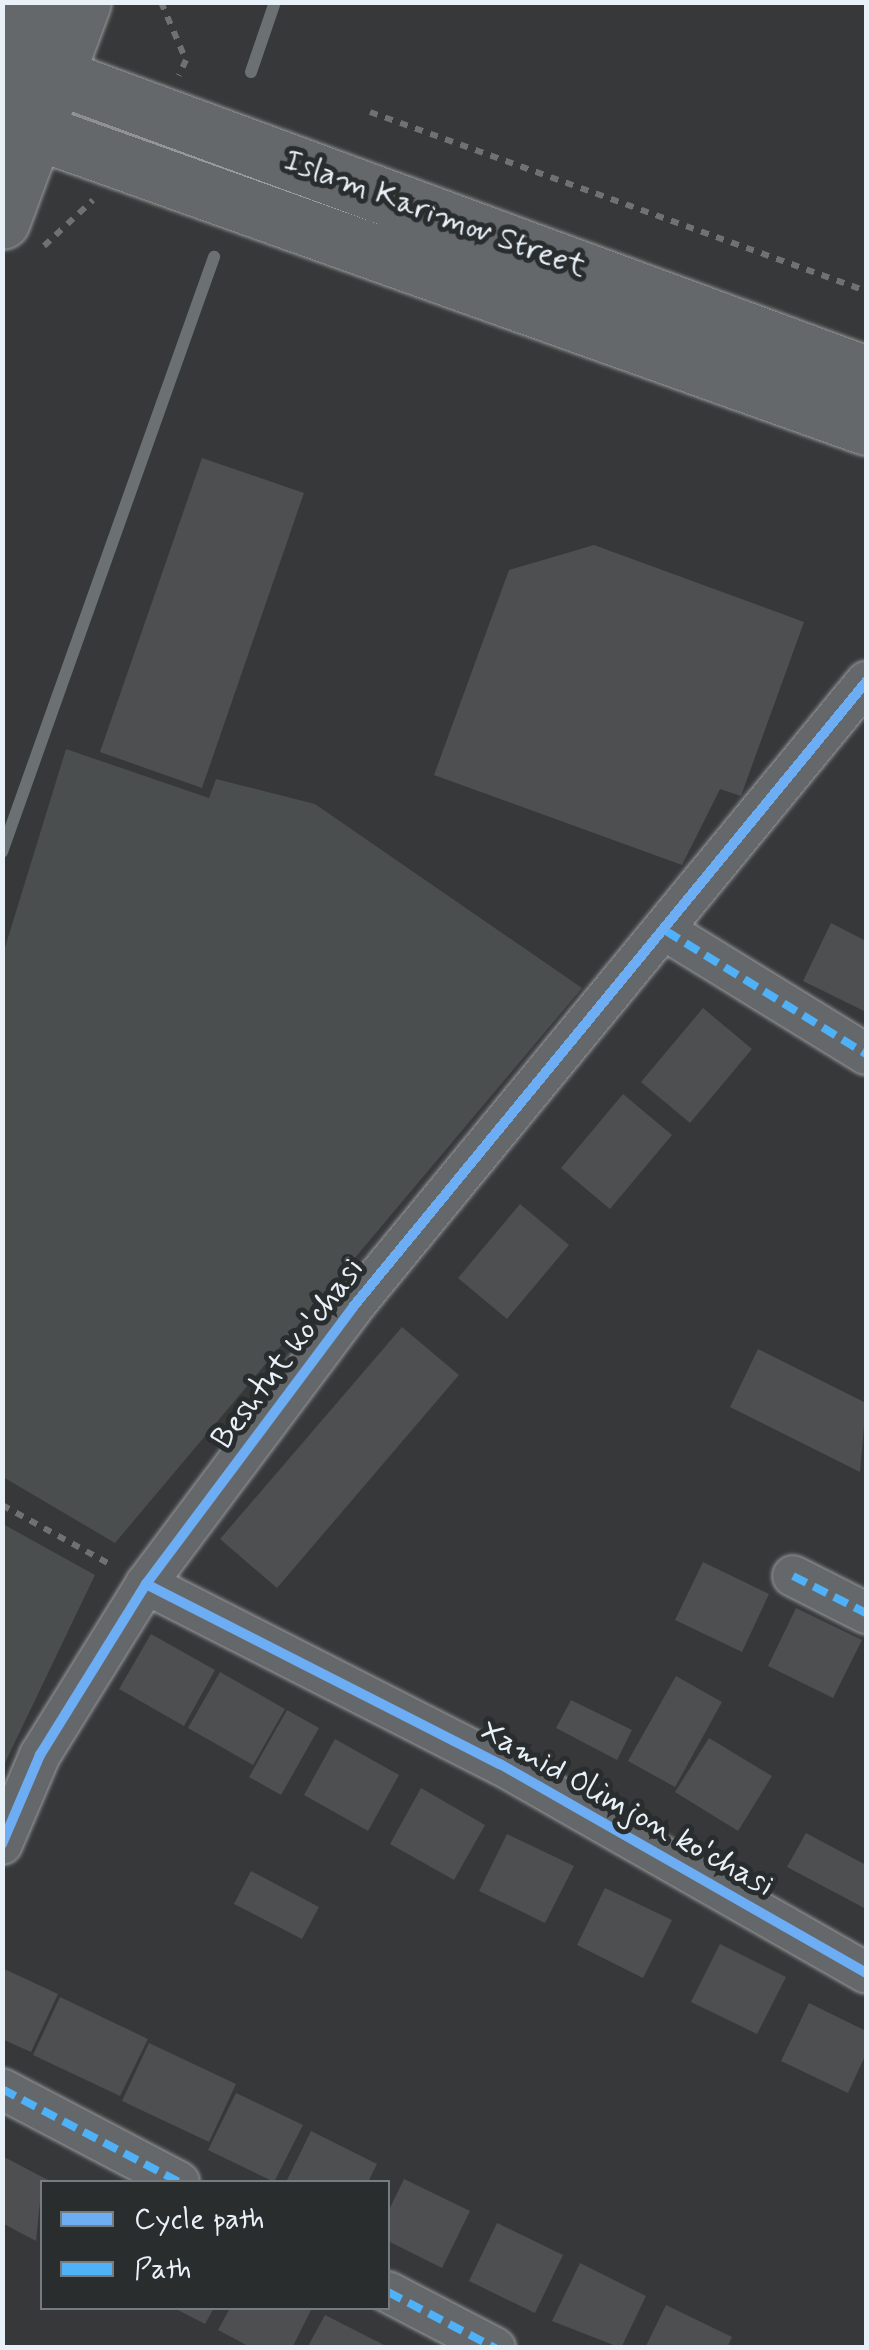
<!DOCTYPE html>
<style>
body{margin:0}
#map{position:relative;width:869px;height:2350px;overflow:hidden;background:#363839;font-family:Mynerve,sans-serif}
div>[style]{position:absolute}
.green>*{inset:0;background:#4a4e4f}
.stream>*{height:12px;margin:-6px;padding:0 6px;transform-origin:6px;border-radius:6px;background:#6b7073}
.building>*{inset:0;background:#4e4f50}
.path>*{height:6px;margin-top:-3px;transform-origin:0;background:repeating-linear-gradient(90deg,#6f7172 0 8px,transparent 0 16px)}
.roads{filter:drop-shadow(0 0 2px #9b9d9f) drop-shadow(0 0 2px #9b9d9f)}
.minor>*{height:40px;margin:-20px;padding:0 20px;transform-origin:20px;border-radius:20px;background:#65686b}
.secondary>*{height:55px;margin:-27.5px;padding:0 27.5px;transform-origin:27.5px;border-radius:27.5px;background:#65686b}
.quiet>*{height:8px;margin-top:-4px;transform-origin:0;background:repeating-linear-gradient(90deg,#4fb1f8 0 15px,transparent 0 23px)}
.cycleway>*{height:10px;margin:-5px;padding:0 5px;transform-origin:5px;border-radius:5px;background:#6dadf4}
span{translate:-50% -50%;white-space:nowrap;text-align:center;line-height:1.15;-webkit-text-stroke:10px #2a2d2e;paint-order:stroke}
.street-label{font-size:32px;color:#e8f1f8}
.frame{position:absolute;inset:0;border:5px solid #e8f1f8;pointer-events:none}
.legend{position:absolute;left:40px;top:2180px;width:350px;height:130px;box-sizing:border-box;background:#2a2d2e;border:2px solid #767b7f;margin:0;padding:12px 18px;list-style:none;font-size:30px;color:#e8f1f8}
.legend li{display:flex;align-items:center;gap:20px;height:50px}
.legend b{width:50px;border:2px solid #767b7f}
</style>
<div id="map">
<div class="green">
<div style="clip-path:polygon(66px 749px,209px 798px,216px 779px,315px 804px,582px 988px,115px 1543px,3px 1477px,3px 954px)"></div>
<div style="clip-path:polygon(3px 1524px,95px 1575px,3px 1767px)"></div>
</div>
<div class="stream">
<div style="left:251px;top:72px;width:74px;rotate:-71.1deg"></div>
<div style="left:2px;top:852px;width:632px;rotate:-70.39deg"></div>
</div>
<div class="building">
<div style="clip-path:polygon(202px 458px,304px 493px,202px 788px,100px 752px)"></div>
<div style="clip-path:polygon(594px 545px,804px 622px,741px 796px,720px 789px,682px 865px,434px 775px,509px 570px)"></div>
<div style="clip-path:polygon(831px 923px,866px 941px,866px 1012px,803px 981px)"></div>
<div style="clip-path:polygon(703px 1008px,752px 1049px,690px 1123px,641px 1082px)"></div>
<div style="clip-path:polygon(623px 1094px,672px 1135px,610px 1209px,561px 1168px)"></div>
<div style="clip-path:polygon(520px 1204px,569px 1245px,507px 1319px,458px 1278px)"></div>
<div style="clip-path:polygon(402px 1327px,459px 1375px,277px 1588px,220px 1539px)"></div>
<div style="clip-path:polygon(758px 1349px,866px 1403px,860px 1472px,730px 1407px)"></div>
<div style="clip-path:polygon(703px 1562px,769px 1594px,742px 1652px,675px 1620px)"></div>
<div style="clip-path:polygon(796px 1608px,862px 1640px,833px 1698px,768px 1666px)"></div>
<div style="clip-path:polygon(151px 1634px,215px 1670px,184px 1726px,119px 1689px)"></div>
<div style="clip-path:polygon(220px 1672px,285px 1709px,253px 1765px,188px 1728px)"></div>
<div style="clip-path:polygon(676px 1676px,722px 1702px,675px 1787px,628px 1761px)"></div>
<div style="clip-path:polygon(571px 1700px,632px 1730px,617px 1760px,556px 1728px)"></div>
<div style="clip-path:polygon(287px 1710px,319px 1728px,281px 1795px,249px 1777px)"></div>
<div style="clip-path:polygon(709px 1738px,772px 1776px,738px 1831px,675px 1792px)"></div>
<div style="clip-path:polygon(335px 1739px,399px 1775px,368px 1831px,304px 1795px)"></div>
<div style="clip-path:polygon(421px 1788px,485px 1825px,454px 1880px,390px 1844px)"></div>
<div style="clip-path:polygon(806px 1833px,866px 1865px,866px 1909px,787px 1867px)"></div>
<div style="clip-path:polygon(507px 1834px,574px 1866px,545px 1923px,479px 1891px)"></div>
<div style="clip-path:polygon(251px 1871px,319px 1907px,302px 1939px,234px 1904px)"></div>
<div style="clip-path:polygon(605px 1888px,672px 1920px,643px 1978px,577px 1945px)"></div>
<div style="clip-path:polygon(720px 1944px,786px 1977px,757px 2034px,691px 2002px)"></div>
<div style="clip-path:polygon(2px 1968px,58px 1994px,31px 2052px,2px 2039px)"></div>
<div style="clip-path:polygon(60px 1997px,148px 2039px,120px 2096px,33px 2055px)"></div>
<div style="clip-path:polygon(809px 2003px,866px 2031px,866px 2054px,848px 2093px,781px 2061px)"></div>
<div style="clip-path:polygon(149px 2043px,236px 2084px,209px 2142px,122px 2101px)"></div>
<div style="clip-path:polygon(236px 2093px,303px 2125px,274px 2182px,208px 2150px)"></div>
<div style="clip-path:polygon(311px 2131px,377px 2164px,368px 2182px,286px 2182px)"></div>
<div style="clip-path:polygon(2px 2156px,52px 2182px,42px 2182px,36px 2241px,2px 2223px)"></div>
<div style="clip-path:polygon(404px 2179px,470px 2211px,442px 2268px,388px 2241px,388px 2212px)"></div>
<div style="clip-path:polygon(497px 2223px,563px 2255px,535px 2313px,469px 2281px)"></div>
<div style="clip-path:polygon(580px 2263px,646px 2296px,621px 2348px,552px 2321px)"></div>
<div style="clip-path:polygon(666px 2305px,732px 2337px,727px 2348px,645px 2348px)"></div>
<div style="clip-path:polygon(174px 2308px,214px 2308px,205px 2324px)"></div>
<div style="clip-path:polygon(230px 2308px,312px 2308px,292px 2348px,252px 2348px,218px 2330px)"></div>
<div style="clip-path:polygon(325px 2315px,390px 2348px,307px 2348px)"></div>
</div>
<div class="path">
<div style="left:161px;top:2px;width:63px;rotate:66.7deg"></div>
<div style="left:186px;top:60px;width:17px;rotate:115deg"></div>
<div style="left:370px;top:112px;width:527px;rotate:19.84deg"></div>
<div style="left:44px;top:246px;width:67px;rotate:-43.2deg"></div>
<div style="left:2px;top:1505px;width:124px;rotate:28.8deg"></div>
</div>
<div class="roads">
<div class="minor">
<div style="left:666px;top:931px;width:235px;rotate:31.6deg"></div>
<div style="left:793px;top:1576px;width:82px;rotate:26.9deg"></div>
<div style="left:146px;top:1584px;width:397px;rotate:27deg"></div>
<div style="left:500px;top:1764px;width:421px;rotate:29.7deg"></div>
<div style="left:2px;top:1844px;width:97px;rotate:-66.9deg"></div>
<div style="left:40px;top:1755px;width:201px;rotate:-58.2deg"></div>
<div style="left:146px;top:1584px;width:346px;rotate:-53.2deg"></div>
<div style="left:353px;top:1307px;width:809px;rotate:-50.62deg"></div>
<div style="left:2px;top:2089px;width:200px;rotate:27.7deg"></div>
<div style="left:388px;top:2292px;width:121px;rotate:27.6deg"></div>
</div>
<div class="secondary">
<div style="left:2px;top:56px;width:921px;rotate:20.21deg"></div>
<div style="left:2px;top:84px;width:87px;rotate:-69.9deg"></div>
<div style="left:2px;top:119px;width:917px;rotate:19.62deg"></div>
<div style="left:2px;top:221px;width:233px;rotate:-69.7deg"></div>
</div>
</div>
<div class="quiet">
<div style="left:666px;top:931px;width:235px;rotate:31.6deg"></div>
<div style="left:793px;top:1576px;width:82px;rotate:26.9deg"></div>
<div style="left:2px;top:2089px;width:200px;rotate:27.7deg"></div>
<div style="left:388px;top:2292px;width:121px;rotate:27.6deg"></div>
</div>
<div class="cycleway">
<div style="left:146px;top:1584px;width:397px;rotate:27deg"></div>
<div style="left:500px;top:1764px;width:421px;rotate:29.7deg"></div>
<div style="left:2px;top:1844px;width:97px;rotate:-66.9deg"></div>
<div style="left:40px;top:1755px;width:201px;rotate:-58.2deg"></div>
<div style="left:146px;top:1584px;width:346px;rotate:-53.2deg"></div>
<div style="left:353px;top:1307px;width:809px;rotate:-50.62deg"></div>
</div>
<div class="street-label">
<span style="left:435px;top:214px;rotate:20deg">Islam Karimov Street</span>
<span style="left:288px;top:1354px;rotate:-53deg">Beshtut ko'chasi</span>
<span style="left:627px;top:1809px;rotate:29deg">Xamid Olimjon ko'chasi</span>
</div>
<div class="frame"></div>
<ul class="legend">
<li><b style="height:12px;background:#6dadf4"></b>Cycle path</li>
<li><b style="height:12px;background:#4fb1f8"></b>Path</li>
</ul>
</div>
